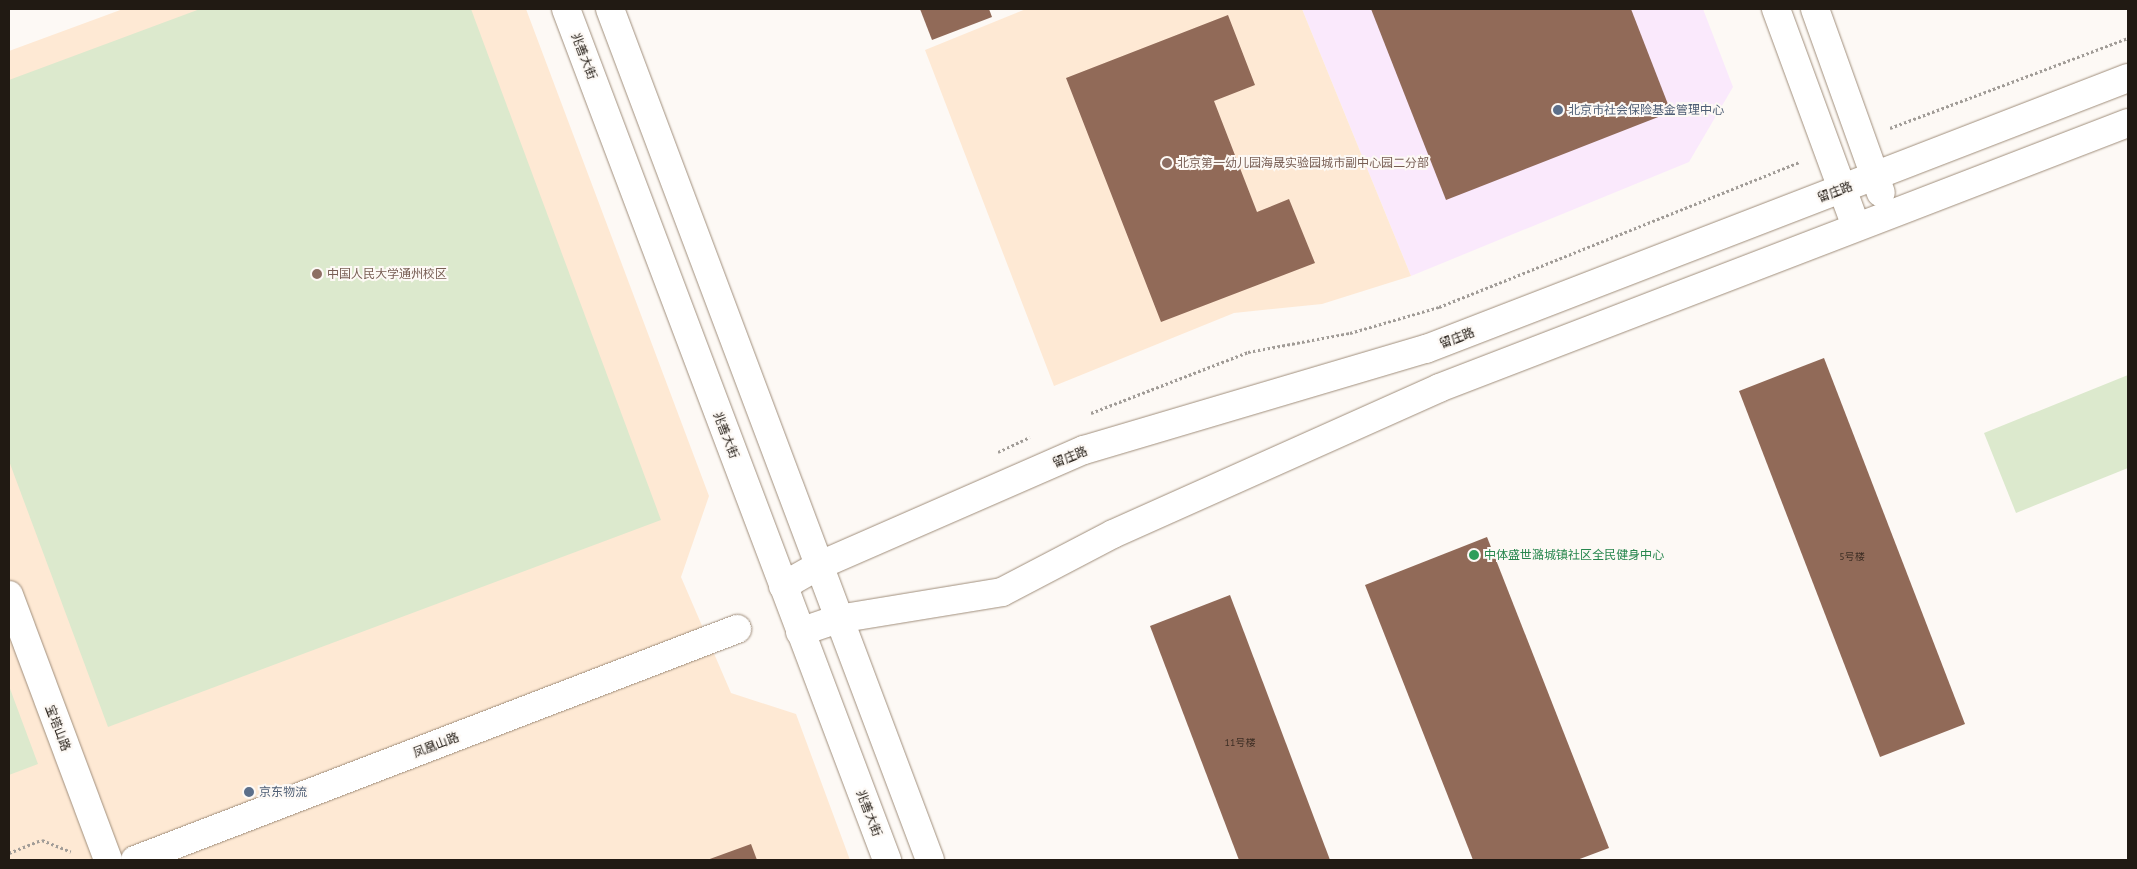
<!DOCTYPE html>
<meta charset="utf-8">
<style>
body{margin:0}
#map{position:relative;width:2137px;height:869px;overflow:hidden;background:#fdf9f5;font-family:"PT Sans","Noto Sans SC",sans-serif}
div>[style]{position:absolute}
.commercial>*{inset:0;background:#fae9fc}
.built>*{inset:0;background:#fee9d4}
.green>*{inset:0;background:#dce9cd}
.building>*{inset:0;background:#916a58}
.path>*{height:3px;margin-top:-1.5px;transform-origin:0;background:repeating-linear-gradient(90deg,#a19c97 0 2.5px,transparent 0 5px)}
.roads{filter:drop-shadow(0 0 1px #a08e7b) drop-shadow(0 0 1px #a08e7b)}
.minor>*{height:28px;margin:-14px;padding:0 14px;transform-origin:14px;border-radius:14px;background:#fff}
.major>*{height:28px;margin:-14px;padding:0 14px;transform-origin:14px;border-radius:14px;background:#fff}
.dots>*{width:14px;height:14px;translate:-50% -50%;box-sizing:border-box;border:2px solid #fdf9f5;border-radius:50%}
span{translate:-50% -50%;white-space:nowrap;text-align:center;line-height:1.15;-webkit-text-stroke:4px #fdf9f5;paint-order:stroke}
.number-label{font-size:10px;color:#3d2e24}
.number-label span{-webkit-text-stroke-width:0}
.street-label{font-size:12px;color:#211a13}
.service-label{font-size:12px;color:#4e5e75}
.left{translate:0 -50%;text-align:left}
.education-label{font-size:12px;color:#785e54}
.leisure-label{font-size:12px;color:#27864d}
.frame{position:absolute;inset:0;border:10px solid #211a13;pointer-events:none}
</style>
<div id="map">
<div class="commercial">
<div style="clip-path:polygon(1302px 9px,1703px 9px,1733px 87px,1689px 162px,1411px 276px)"></div>
</div>
<div class="built">
<div style="clip-path:polygon(123px 9px,526px 9px,709px 496px,681px 577px,731px 693px,796px 714px,850px 860px,9px 860px,9px 51px)"></div>
<div style="clip-path:polygon(1026px 9px,1302px 9px,1411px 276px,1322px 304px,1234px 313px,1054px 386px,925px 50px)"></div>
</div>
<div class="green">
<div style="clip-path:polygon(200px 9px,471px 9px,661px 520px,108px 727px,9px 461px,9px 80px)"></div>
<div style="clip-path:polygon(2128px 375px,2128px 468px,2016px 513px,1984px 433px)"></div>
<div style="clip-path:polygon(9px 686px,38px 764px,9px 775px)"></div>
</div>
<div class="building">
<div style="clip-path:polygon(920px 9px,989px 9px,992px 17px,932px 40px)"></div>
<div style="clip-path:polygon(1371px 9px,1631px 9px,1671px 112px,1446px 200px)"></div>
<div style="clip-path:polygon(1228px 15px,1255px 85px,1214px 101px,1257px 212px,1289px 199px,1315px 263px,1161px 322px,1066px 78px)"></div>
<div style="clip-path:polygon(1824px 358px,1965px 724px,1880px 757px,1739px 391px)"></div>
<div style="clip-path:polygon(1487px 537px,1609px 848px,1577px 860px,1473px 860px,1365px 585px)"></div>
<div style="clip-path:polygon(1230px 595px,1330px 860px,1239px 860px,1150px 626px)"></div>
<div style="clip-path:polygon(751px 844px,757px 860px,707px 860px)"></div>
</div>
<div class="path">
<div style="left:1890px;top:128px;width:254px;rotate:-20.7deg"></div>
<div style="left:1091px;top:413px;width:168px;rotate:-21.2deg"></div>
<div style="left:1248px;top:352px;width:104px;rotate:-10.6deg"></div>
<div style="left:1350px;top:333px;width:93px;rotate:-16.3deg"></div>
<div style="left:1439px;top:307px;width:389px;rotate:-21.9deg"></div>
<div style="left:998px;top:452px;width:35px;rotate:-25deg"></div>
<div style="left:9px;top:853px;width:35px;rotate:-22deg"></div>
<div style="left:42px;top:840px;width:31px;rotate:22deg"></div>
</div>
<div class="roads">
<div class="minor">
<div style="left:9px;top:595px;width:283px;rotate:69.5deg"></div>
<div style="left:135px;top:860px;width:645px;rotate:-20.99deg"></div>
</div>
<div class="major">
<div style="left:566px;top:9px;width:910px;rotate:69.33deg"></div>
<div style="left:610px;top:9px;width:909px;rotate:69.39deg"></div>
<div style="left:1776px;top:9px;width:231px;rotate:69.8deg"></div>
<div style="left:1815px;top:9px;width:195px;rotate:70.3deg"></div>
<div style="left:783px;top:586px;width:40px;rotate:-29.7deg"></div>
<div style="left:818px;top:566px;width:290px;rotate:-23.6deg"></div>
<div style="left:1084px;top:450px;width:357px;rotate:-16.5deg"></div>
<div style="left:1426px;top:349px;width:752px;rotate:-21.11deg"></div>
<div style="left:800px;top:632px;width:40px;rotate:-18.9deg"></div>
<div style="left:838px;top:619px;width:166px;rotate:-9.3deg"></div>
<div style="left:1002px;top:592px;width:125px;rotate:-27.6deg"></div>
<div style="left:1113px;top:534px;width:357px;rotate:-24.1deg"></div>
<div style="left:1439px;top:388px;width:738px;rotate:-21.04deg"></div>
</div>
</div>
<div class="dots">
<div style="left:1558px;top:110px;background:#5c6f8a"></div>
<div style="left:1167px;top:163px;background:#8d6e63"></div>
<div style="left:317px;top:274px;background:#8d6e63"></div>
<div style="left:1474px;top:555px;background:#2e9e5b"></div>
<div style="left:249px;top:792px;background:#5c6f8a"></div>
</div>
<div class="number-label">
<span style="left:1852px;top:557px">5号楼</span>
<span style="left:1240px;top:743px">11号楼</span>
</div>
<div class="street-label">
<span style="left:584px;top:56px;rotate:69deg">兆善大街</span>
<span style="left:1835px;top:192px;rotate:-21deg">留庄路</span>
<span style="left:1457px;top:338px;rotate:-21deg">留庄路</span>
<span style="left:726px;top:435px;rotate:69deg">兆善大街</span>
<span style="left:1070px;top:457px;rotate:-22deg">留庄路</span>
<span style="left:58px;top:728px;rotate:69deg">宝塔山路</span>
<span style="left:436px;top:745px;rotate:-21deg">凤凰山路</span>
<span style="left:869px;top:813px;rotate:69deg">兆善大街</span>
</div>
<div class="service-label">
<span class="left" style="left:1568px;top:110px">北京市社会保险基金管理中心</span>
<span class="left" style="left:259px;top:792px">京东物流</span>
</div>
<div class="education-label">
<span class="left" style="left:1177px;top:163px">北京第一幼儿园海晟实验园城市副中心园二分部</span>
<span class="left" style="left:327px;top:274px">中国人民大学通州校区</span>
</div>
<div class="leisure-label">
<span class="left" style="left:1484px;top:555px">中体盛世潞城镇社区全民健身中心</span>
</div>
<div class="frame"></div>
</div>
